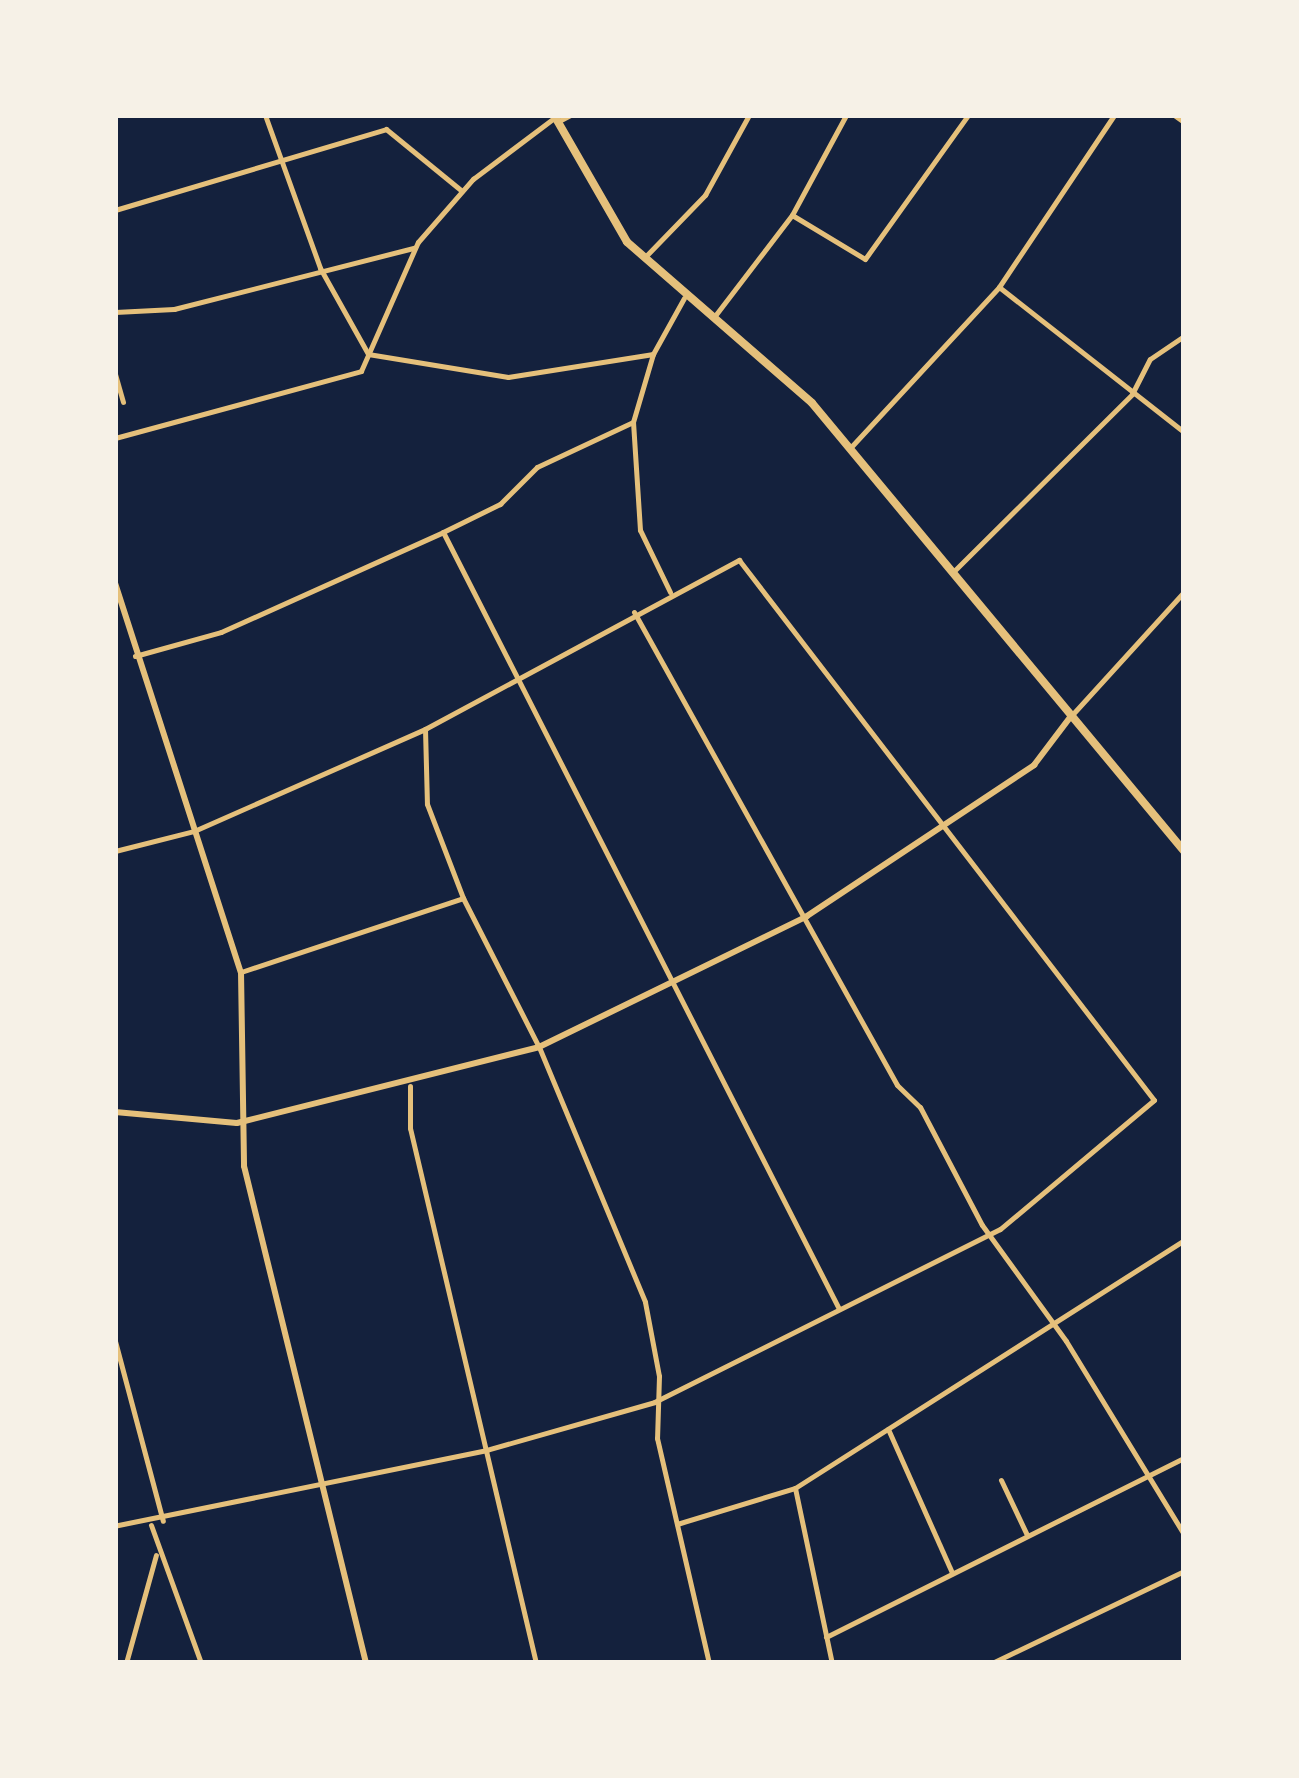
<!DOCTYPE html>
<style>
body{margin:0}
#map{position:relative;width:1299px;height:1778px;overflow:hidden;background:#14213d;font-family:Mulish,sans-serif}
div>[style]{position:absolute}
.minor>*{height:5px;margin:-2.5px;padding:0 2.5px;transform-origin:2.5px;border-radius:2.5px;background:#e5c07b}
.tertiary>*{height:6px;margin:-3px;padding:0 3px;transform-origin:3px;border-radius:3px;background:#e5c07b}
.secondary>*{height:8px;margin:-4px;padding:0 4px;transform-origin:4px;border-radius:4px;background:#e5c07b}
span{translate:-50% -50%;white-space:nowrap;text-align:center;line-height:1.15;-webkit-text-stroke:10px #f6f1e7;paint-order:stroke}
.frame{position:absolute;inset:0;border:118px solid #f6f1e7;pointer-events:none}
</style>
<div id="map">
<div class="minor">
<div style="left:265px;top:115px;width:163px;rotate:70.2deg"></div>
<div style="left:320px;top:268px;width:98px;rotate:60.8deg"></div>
<div style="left:368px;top:354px;width:142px;rotate:9.3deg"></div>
<div style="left:508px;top:377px;width:147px;rotate:-9deg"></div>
<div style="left:1174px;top:115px;width:12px;rotate:35deg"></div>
<div style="left:557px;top:122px;width:15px;rotate:-28deg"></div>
<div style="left:115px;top:210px;width:283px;rotate:-16.6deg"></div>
<div style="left:386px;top:129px;width:98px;rotate:39.2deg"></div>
<div style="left:792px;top:215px;width:85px;rotate:31.1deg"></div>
<div style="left:865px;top:259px;width:177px;rotate:-54.4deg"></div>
<div style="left:644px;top:258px;width:88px;rotate:-45.9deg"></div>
<div style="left:705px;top:195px;width:91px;rotate:-61.2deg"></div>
<div style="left:999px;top:287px;width:235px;rotate:38.1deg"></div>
<div style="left:115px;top:312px;width:59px;rotate:-2.9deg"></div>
<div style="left:174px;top:309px;width:248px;rotate:-14.3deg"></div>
<div style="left:714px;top:317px;width:128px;rotate:-52.6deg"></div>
<div style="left:792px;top:215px;width:114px;rotate:-61.6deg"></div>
<div style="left:115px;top:374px;width:29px;rotate:74deg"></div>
<div style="left:115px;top:438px;width:255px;rotate:-15.2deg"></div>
<div style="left:361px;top:371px;width:141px;rotate:-66.2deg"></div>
<div style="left:418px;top:242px;width:84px;rotate:-48.9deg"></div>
<div style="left:473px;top:179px;width:101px;rotate:-37deg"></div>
<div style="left:851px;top:447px;width:218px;rotate:-47.2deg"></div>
<div style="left:999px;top:287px;width:207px;rotate:-56.2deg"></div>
<div style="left:443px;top:532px;width:872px;rotate:62.99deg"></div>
<div style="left:953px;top:572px;width:252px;rotate:-44.8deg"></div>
<div style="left:1132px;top:394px;width:39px;rotate:-63deg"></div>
<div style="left:1150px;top:359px;width:41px;rotate:-34.1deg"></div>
<div style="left:670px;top:592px;width:69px;rotate:-115.8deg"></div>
<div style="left:640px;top:530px;width:108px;rotate:-93.7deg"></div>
<div style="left:633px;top:422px;width:71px;rotate:-73.6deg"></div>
<div style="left:653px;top:354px;width:64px;rotate:-61deg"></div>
<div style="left:634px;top:612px;width:541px;rotate:60.92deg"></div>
<div style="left:897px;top:1085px;width:32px;rotate:44deg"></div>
<div style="left:920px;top:1107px;width:133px;rotate:62.3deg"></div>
<div style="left:982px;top:1225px;width:143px;rotate:54.1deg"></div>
<div style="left:1066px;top:1341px;width:226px;rotate:58.6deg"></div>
<div style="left:135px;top:656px;width:89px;rotate:-15.6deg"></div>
<div style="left:221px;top:632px;width:243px;rotate:-24.2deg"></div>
<div style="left:443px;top:532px;width:64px;rotate:-26.2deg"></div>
<div style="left:500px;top:504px;width:52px;rotate:-45deg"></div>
<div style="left:537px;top:467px;width:106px;rotate:-25.1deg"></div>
<div style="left:1071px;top:716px;width:168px;rotate:-47.7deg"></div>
<div style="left:425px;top:729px;width:75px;rotate:88.5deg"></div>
<div style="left:427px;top:804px;width:101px;rotate:69deg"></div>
<div style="left:463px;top:898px;width:167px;rotate:63deg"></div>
<div style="left:539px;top:1047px;width:276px;rotate:67.4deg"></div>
<div style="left:645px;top:1302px;width:75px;rotate:79.3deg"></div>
<div style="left:659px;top:1376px;width:62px;rotate:91.8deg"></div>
<div style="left:657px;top:1438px;width:231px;rotate:77deg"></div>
<div style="left:115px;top:851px;width:81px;rotate:-14.2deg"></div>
<div style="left:194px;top:831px;width:253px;rotate:-23.8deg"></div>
<div style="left:425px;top:729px;width:357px;rotate:-28.3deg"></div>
<div style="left:739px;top:560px;width:681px;rotate:52.46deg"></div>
<div style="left:1154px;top:1100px;width:201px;rotate:140deg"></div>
<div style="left:1000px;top:1229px;width:386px;rotate:153.4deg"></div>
<div style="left:655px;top:1402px;width:175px;rotate:164.1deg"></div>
<div style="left:487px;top:1450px;width:380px;rotate:168.5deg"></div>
<div style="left:241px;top:972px;width:234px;rotate:-18.4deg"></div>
<div style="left:410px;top:1086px;width:42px;rotate:90deg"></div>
<div style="left:410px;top:1128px;width:550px;rotate:76.75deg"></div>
<div style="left:115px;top:1341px;width:186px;rotate:75.1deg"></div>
<div style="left:888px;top:1429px;width:158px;rotate:66deg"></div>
<div style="left:1001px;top:1480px;width:61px;rotate:64.7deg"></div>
<div style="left:795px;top:1488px;width:179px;rotate:78.1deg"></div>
<div style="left:677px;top:1524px;width:123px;rotate:-17deg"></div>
<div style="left:795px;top:1488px;width:461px;rotate:-32.5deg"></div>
<div style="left:151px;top:1525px;width:147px;rotate:70.1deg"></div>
<div style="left:826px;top:1637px;width:400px;rotate:-26.6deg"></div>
<div style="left:126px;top:1663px;width:112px;rotate:-74.5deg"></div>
<div style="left:992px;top:1663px;width:213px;rotate:-25.6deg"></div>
</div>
<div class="tertiary">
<div style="left:115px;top:583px;width:409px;rotate:72.1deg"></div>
<div style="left:241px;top:972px;width:194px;rotate:89.1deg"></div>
<div style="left:244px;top:1166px;width:512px;rotate:76.21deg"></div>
<div style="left:115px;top:1112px;width:122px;rotate:5.2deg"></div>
<div style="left:237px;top:1123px;width:311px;rotate:-14.1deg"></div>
<div style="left:539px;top:1047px;width:298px;rotate:-26deg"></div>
<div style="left:807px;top:916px;width:273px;rotate:-33.6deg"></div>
<div style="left:1034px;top:765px;width:61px;rotate:-52.9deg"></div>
</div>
<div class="secondary">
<div style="left:554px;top:115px;width:146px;rotate:60.1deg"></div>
<div style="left:627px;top:242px;width:245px;rotate:41deg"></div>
<div style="left:812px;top:403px;width:582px;rotate:50.3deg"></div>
</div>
<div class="frame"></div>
</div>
